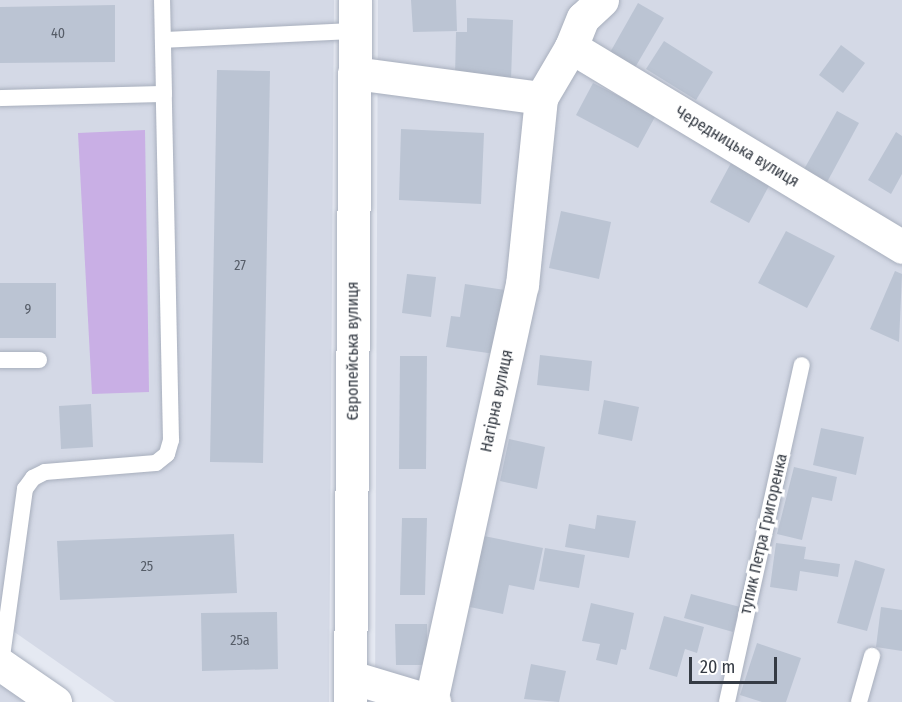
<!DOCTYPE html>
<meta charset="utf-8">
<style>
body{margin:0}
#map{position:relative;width:902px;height:702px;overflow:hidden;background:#e5e9f2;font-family:"Fira Sans Condensed",sans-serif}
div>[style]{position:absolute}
.residential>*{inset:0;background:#d4d9e6}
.green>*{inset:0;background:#c9afe5}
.building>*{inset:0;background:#bbc4d3}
.roads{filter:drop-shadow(0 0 2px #a8afbd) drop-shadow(0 0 2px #a8afbd)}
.service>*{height:16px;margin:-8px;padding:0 8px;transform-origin:8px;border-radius:8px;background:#fff}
.minor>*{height:33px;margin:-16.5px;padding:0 16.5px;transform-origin:16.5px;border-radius:16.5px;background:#fff}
.tertiary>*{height:33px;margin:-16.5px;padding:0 16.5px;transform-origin:16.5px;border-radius:16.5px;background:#fff}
span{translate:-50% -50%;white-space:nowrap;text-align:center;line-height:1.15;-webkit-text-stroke:6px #fff;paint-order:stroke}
.number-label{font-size:14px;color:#565d68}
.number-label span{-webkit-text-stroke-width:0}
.street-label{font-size:16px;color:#353b44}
.scale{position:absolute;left:689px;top:657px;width:88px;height:27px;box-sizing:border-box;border:3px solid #353b44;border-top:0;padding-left:8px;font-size:18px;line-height:21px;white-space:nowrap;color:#353b44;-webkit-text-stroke:4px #fff;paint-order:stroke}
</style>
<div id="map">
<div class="residential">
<div style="clip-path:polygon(0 0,334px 0,329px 702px,115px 702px,0 622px)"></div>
<div style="clip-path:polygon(378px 0,902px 0,902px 702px,375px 702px)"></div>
<div style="clip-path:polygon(0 681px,31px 702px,0 702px)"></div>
</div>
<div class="green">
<div style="clip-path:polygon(145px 130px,149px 392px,92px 394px,78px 133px)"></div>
</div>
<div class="building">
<div style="clip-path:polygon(411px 0,456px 0,457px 31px,413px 32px)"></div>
<div style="clip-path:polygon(638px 3px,664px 18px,633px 71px,608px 56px)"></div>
<div style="clip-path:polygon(115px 5px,115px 62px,0 63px,0 7px)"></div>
<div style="clip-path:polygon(467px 18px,513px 20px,511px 80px,455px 78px,456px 32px,467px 32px)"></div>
<div style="clip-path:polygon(664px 41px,713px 72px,696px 100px,646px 69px)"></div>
<div style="clip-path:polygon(841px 45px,865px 63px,843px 93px,819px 75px)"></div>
<div style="clip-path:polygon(217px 70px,270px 71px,263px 463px,210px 462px)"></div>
<div style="clip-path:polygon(593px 83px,656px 115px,638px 148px,576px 115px)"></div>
<div style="clip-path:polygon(837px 111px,859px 123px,826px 184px,803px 171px)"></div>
<div style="clip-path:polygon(401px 129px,484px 133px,481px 204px,399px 200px)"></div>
<div style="clip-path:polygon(896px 132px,902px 136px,902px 174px,891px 194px,868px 180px)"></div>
<div style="clip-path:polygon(731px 163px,770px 184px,749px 223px,710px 202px)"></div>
<div style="clip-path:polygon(561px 211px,611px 222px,599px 279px,549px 268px)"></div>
<div style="clip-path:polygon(786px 231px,835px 256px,807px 308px,758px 283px)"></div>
<div style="clip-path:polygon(895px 271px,902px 274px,899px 342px,870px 329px)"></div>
<div style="clip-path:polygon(407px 274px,436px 277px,431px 317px,402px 313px)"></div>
<div style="clip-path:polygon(0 283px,56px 283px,56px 338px,0 338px)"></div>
<div style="clip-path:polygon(465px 284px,512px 291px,502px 355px,446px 347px,451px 316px,460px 317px)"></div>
<div style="clip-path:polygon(540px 355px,592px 361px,589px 391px,537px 385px)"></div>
<div style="clip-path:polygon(400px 356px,427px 356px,426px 469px,399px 469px)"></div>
<div style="clip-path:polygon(604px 400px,639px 407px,632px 441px,598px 434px)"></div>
<div style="clip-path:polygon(91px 404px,93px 447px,61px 449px,59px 406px)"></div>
<div style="clip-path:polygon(821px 428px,864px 437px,856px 475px,813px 465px)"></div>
<div style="clip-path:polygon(509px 439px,545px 447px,537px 489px,500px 481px)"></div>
<div style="clip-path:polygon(794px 467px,837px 477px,832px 501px,812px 497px,802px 540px,777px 534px)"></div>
<div style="clip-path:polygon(597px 515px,636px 521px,629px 558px,565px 547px,569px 524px,595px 529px)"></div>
<div style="clip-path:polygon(402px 518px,427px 518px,425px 595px,400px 595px)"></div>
<div style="clip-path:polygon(234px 534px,237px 593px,60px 600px,57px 541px)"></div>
<div style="clip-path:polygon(484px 536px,543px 548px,534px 590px,509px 585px,503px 614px,470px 607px)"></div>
<div style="clip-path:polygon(776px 543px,806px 547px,804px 559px,840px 564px,838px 577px,800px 571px,797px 591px,770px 587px)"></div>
<div style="clip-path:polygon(545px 548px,585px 555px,579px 588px,539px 581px)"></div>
<div style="clip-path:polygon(855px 560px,885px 569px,867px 631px,837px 623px)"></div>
<div style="clip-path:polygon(691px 594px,740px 607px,733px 632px,684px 618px)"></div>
<div style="clip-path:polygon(591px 603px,634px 613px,626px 650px,621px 649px,617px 665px,596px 660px,600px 644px,582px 641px)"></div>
<div style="clip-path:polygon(881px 607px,902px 610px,902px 651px,876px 647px)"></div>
<div style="clip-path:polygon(277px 612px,278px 669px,202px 671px,201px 613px)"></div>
<div style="clip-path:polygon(664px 616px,704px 627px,697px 653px,685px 649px,677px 677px,649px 669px)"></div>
<div style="clip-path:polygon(395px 624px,427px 624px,427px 665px,396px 665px)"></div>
<div style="clip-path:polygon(757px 643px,801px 658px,786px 702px,762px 702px,740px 695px)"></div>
<div style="clip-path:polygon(531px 664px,566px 671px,559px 702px,524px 699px)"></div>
</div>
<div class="roads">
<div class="service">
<div style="left:163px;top:40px;width:192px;rotate:-2.7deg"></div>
<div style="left:0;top:98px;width:164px;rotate:-1.4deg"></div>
<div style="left:164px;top:94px;width:94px;rotate:-91.2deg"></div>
<div style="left:0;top:360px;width:39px"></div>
<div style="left:1px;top:664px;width:177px;rotate:-82.2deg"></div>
<div style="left:25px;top:489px;width:14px;rotate:-54deg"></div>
<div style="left:33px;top:478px;width:13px;rotate:-27deg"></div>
<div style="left:45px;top:472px;width:111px;rotate:-4.6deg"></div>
<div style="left:156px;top:463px;width:14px;rotate:-39deg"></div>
<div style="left:167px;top:454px;width:15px;rotate:-74deg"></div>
<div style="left:171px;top:440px;width:346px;rotate:-91.2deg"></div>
<div style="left:727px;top:702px;width:345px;rotate:-77.5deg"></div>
<div style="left:859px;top:702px;width:48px;rotate:-74.2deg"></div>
</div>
<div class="minor">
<div style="left:571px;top:47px;width:387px;rotate:31.1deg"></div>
<div style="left:354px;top:73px;width:189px;rotate:7.6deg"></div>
<div style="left:541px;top:98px;width:59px;rotate:-59.5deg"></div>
<div style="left:571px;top:47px;width:31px;rotate:-68deg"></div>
<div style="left:583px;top:18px;width:26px;rotate:-43deg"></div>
<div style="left:351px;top:677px;width:87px;rotate:16.8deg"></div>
<div style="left:431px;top:701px;width:426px;rotate:-77.7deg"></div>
<div style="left:522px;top:285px;width:188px;rotate:-84.2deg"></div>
</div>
<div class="tertiary">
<div style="left:0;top:664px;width:67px;rotate:34.6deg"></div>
<div style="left:350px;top:702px;width:702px;rotate:-89.59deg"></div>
</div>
</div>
<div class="number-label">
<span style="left:58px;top:34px">40</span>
<span style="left:240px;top:266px">27</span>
<span style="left:28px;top:310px">9</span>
<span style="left:147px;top:567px">25</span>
<span style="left:240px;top:641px">25а</span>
</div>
<div class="street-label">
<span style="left:737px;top:147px;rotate:31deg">Чередницька вулиця</span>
<span style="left:353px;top:351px;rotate:-90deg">Європейська вулиця</span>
<span style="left:497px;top:401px;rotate:-78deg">Нагірна вулиця</span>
<span style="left:764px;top:534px;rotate:-77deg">тупик Петра Григоренка</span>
</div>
<div class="scale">20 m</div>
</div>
